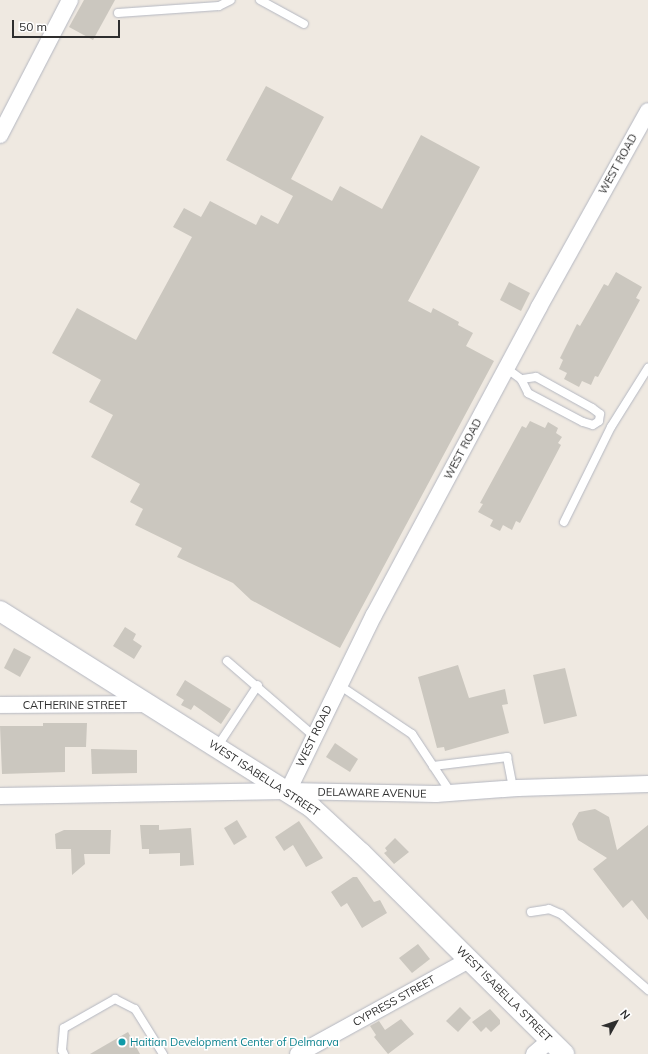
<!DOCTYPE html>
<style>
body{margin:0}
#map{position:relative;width:648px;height:1054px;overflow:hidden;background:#efe9e1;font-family:Mulish,sans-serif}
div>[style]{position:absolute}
.building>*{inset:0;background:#cbc7bf}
.roads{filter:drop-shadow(0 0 1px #b4b7c1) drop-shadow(0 0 1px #b4b7c1)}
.service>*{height:8px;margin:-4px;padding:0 4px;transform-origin:4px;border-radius:4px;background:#fff}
.minor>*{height:16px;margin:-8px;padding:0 8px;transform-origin:8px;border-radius:8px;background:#fff}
.tertiary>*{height:20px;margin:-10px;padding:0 10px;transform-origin:10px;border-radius:10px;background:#fff}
.dots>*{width:11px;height:11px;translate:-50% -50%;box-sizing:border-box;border:2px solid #fff;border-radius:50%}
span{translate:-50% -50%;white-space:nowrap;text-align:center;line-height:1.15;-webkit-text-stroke:3px #fff;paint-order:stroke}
.street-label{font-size:11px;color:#2e2e2e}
.culture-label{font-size:11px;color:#0d838f}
.left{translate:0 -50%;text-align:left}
.north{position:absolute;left:596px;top:1002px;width:40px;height:40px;-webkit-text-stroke:3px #fff;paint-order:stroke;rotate:50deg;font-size:11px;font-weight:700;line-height:16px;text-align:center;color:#2e2e2e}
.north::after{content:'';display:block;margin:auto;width:14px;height:18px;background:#2e2e2e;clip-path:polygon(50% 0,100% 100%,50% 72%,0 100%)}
.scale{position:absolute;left:12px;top:20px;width:108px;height:18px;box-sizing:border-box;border:2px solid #2e2e2e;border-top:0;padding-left:5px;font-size:12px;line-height:14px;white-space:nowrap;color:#2e2e2e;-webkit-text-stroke:3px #fff;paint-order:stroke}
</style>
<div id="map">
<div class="building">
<div style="clip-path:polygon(84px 0,115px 0,93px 40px,69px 27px)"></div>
<div style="clip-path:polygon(266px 86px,324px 117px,291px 179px,332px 201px,340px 186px,382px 209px,421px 135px,480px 167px,408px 301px,431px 313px,433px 308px,459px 322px,458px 325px,473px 333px,466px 346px,494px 361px,340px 648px,251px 600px,233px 583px,177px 557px,182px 548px,135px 525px,143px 509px,130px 502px,140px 484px,91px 457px,113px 415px,89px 402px,101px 380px,52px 353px,77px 308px,136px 340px,192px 237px,173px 227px,184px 208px,201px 217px,210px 201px,256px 225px,261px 215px,278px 224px,293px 196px,226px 160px)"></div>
<div style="clip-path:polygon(616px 272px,642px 287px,636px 298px,640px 300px,598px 377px,595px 376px,591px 385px,582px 381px,579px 387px,564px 379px,567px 373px,559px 369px,563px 360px,560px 358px,577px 324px,580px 326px,604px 284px,608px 286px)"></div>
<div style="clip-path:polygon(509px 282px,530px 293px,521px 311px,500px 300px)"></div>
<div style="clip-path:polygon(530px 421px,545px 428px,548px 422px,558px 428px,556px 433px,562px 437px,558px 443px,561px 445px,520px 523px,516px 521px,512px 530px,503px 525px,500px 531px,490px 526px,493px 520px,478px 512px,483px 504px,480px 503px,522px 426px,526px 428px)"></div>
<div style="clip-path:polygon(125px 627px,136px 634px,133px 640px,142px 646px,134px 659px,113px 646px)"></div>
<div style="clip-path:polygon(14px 648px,31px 657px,20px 677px,4px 668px)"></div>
<div style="clip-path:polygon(458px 665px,469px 698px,505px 689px,508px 704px,502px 705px,509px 733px,445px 751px,444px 747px,437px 748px,418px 677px)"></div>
<div style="clip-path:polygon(565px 668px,577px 716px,544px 724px,533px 675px)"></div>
<div style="clip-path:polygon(185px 680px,231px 709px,221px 724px,194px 705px,191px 710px,181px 705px,184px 700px,176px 695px)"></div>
<div style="clip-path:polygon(43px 723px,87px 723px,86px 747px,65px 747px,65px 772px,2px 774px,0 726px,43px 726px)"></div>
<div style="clip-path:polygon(335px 743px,358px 759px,350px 772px,326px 757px)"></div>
<div style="clip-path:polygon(91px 749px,137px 750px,137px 773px,92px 774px)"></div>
<div style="clip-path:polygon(595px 809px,609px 817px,617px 850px,648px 825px,648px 920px,632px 900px,623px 908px,593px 869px,607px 858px,578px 840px,572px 824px,579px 812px)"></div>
<div style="clip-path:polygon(237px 820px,247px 837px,234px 845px,224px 828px)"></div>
<div style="clip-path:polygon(299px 821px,323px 858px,306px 867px,293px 845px,284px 851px,275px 837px)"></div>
<div style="clip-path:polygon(140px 825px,159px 825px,159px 830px,191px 828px,194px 865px,180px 866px,180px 853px,149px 854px,149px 849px,142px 849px)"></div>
<div style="clip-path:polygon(64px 830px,111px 830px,110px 854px,84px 854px,85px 864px,72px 875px,71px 849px,56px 849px,55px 834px)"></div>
<div style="clip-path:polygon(395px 838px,409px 852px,394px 864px,384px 853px,387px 851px,385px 848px)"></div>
<div style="clip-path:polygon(353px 877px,357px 877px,374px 902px,380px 900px,387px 913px,362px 928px,347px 903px,341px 907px,331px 892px)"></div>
<div style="clip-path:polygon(418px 944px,430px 959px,412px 973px,399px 958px)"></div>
<div style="clip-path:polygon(460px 1007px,471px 1018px,458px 1032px,446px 1021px)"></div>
<div style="clip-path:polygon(490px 1009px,500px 1020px,500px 1024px,491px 1032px,486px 1027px,481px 1032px,472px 1022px)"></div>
<div style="clip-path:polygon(401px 1019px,414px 1034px,388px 1054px,374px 1037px,376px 1035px,370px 1026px,379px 1021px,385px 1030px)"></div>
<div style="clip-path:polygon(128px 1032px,140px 1054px,90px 1054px)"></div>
</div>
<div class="roads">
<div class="service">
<div style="left:260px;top:0;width:50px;rotate:28.6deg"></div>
<div style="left:118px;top:13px;width:101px;rotate:-4deg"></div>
<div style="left:219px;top:6px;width:13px;rotate:-27deg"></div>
<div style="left:506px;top:368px;width:19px;rotate:36deg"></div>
<div style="left:521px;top:379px;width:16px;rotate:63deg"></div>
<div style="left:528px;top:393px;width:62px;rotate:27.8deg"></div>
<div style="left:583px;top:422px;width:10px;rotate:17deg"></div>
<div style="left:593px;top:425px;width:7px;rotate:-34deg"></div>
<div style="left:599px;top:421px;width:7px;rotate:-82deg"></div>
<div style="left:600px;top:414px;width:10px;rotate:-143deg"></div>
<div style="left:592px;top:408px;width:64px;rotate:-151deg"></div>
<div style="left:536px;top:377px;width:15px;rotate:172deg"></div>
<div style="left:564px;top:522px;width:106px;rotate:-63.7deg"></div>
<div style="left:611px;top:427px;width:70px;rotate:-57.9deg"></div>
<div style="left:227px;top:661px;width:115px;rotate:40.8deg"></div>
<div style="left:339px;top:685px;width:88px;rotate:33.9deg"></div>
<div style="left:412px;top:734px;width:71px;rotate:56.5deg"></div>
<div style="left:217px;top:747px;width:74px;rotate:-56.5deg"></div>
<div style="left:433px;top:766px;width:75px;rotate:-6.9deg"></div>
<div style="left:507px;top:757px;width:32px;rotate:79deg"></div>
<div style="left:531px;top:912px;width:18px;rotate:-9deg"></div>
<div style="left:549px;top:909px;width:13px;rotate:23deg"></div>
<div style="left:561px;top:914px;width:116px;rotate:41.1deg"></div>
<div style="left:64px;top:1054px;width:4px;rotate:-117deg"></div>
<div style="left:62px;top:1050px;width:22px;rotate:-85deg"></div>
<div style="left:64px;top:1028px;width:59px;rotate:-29.6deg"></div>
<div style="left:115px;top:999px;width:22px;rotate:27deg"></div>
<div style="left:135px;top:1009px;width:53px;rotate:58.1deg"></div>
</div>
<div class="minor">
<div style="left:0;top:135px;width:152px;rotate:-62.6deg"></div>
<div style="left:0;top:705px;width:150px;rotate:-0.4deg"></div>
<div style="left:288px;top:791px;width:196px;rotate:-64deg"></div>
<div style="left:374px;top:615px;width:349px;rotate:-61.8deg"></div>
<div style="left:539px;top:307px;width:224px;rotate:-60.9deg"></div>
<div style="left:0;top:796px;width:288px;rotate:-1deg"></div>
<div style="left:288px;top:791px;width:148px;rotate:1.2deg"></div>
<div style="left:436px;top:794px;width:82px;rotate:-4.2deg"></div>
<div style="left:518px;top:788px;width:130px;rotate:-1.8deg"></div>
<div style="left:298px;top:1054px;width:195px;rotate:-28.8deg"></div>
<div style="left:534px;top:1054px;width:21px;rotate:-41deg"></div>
</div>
<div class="tertiary">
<div style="left:0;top:611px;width:368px;rotate:32.2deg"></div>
<div style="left:311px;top:807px;width:68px;rotate:42.6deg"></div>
<div style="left:361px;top:853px;width:286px;rotate:44.7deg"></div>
</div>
</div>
<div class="dots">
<div style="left:122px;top:1042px;background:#0f9aa8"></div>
</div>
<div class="street-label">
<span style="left:618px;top:164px;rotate:-61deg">WEST ROAD</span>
<span style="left:463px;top:449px;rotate:-62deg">WEST ROAD</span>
<span style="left:75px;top:705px">CATHERINE STREET</span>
<span style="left:314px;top:736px;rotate:-64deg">WEST ROAD</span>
<span style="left:264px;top:778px;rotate:33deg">WEST ISABELLA STREET</span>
<span style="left:372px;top:793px;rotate:1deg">DELAWARE AVENUE</span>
<span style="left:504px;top:994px;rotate:45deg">WEST ISABELLA STREET</span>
<span style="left:394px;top:1001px;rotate:-29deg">CYPRESS STREET</span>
</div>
<div class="culture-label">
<span class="left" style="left:130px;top:1042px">Haitian Development Center of Delmarva</span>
</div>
<div class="north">N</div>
<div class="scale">50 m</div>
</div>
